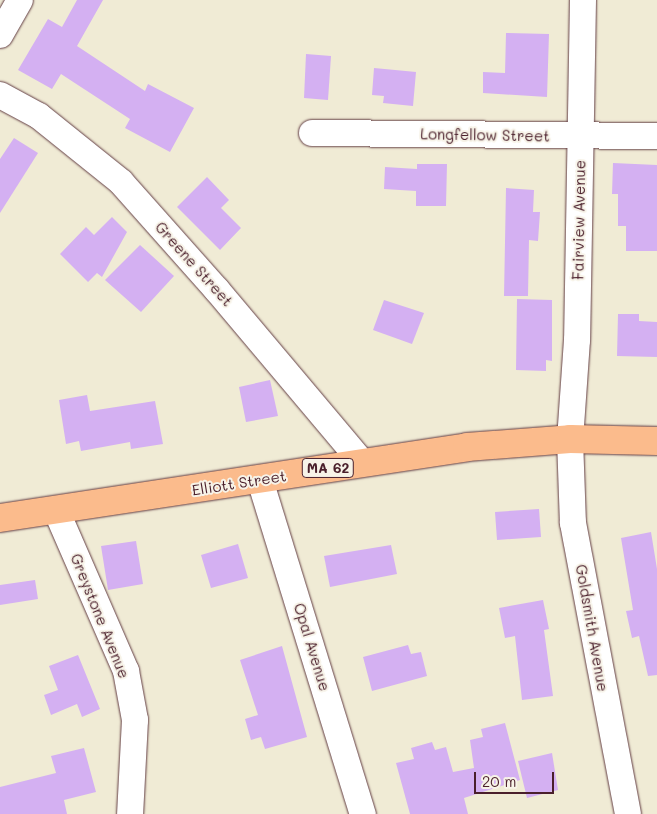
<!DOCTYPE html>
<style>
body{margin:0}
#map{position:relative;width:657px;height:814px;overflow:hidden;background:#f0ebd5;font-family:Mali,sans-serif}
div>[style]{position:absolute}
.building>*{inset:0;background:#d4b0f2}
.roads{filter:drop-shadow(0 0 1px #633e44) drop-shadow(0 0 1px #633e44)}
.minor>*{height:26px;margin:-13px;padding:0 13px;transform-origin:13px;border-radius:13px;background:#fff}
.primary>*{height:28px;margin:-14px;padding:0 14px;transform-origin:14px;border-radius:14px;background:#fbbb8c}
span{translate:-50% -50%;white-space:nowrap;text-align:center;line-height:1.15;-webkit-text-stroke:4px #f7f3e8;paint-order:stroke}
.shield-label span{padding:1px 4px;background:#f7f3e8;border:1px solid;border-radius:4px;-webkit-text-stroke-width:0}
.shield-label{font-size:14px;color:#4a1f2b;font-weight:700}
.street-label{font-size:15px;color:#4a1f2b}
.scale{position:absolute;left:474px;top:772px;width:80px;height:22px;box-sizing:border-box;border:2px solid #4a1f2b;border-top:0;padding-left:6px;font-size:15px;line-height:18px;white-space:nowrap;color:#4a1f2b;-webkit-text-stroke:4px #f7f3e8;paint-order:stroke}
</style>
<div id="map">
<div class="building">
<div style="clip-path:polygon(77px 0,103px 0,77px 46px,145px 91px,148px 84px,194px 108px,170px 152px,125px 128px,130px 119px,61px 74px,52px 89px,18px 70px,48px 19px,62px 27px)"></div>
<div style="clip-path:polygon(506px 33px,549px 34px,547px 97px,483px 93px,483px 72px,505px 73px)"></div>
<div style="clip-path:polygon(306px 54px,331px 56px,328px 100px,304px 98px)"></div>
<div style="clip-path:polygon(374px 68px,416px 72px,413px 106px,383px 103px,384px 96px,372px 95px)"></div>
<div style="clip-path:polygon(14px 138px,38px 153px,0 213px,0 159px)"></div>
<div style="clip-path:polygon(613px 163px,657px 165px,657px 251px,626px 251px,626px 226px,618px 226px,618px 194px,612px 194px)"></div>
<div style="clip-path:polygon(417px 164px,447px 164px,446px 206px,416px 206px,416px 191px,384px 189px,385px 167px,417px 169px)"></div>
<div style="clip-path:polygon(207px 177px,229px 200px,221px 208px,241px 228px,220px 250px,177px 207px)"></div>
<div style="clip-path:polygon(506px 188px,534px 190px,533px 212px,540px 212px,538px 241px,529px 240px,528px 296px,504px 296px)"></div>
<div style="clip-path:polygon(112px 217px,127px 232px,102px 277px,97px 273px,88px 282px,60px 254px,86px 227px,94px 235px)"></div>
<div style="clip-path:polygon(140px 245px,174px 276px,141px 312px,105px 280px)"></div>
<div style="clip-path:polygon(517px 299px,552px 300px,552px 361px,546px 360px,546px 371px,516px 370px)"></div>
<div style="clip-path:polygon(384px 300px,424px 313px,412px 344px,373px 330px)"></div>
<div style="clip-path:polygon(618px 314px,639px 314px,639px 321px,657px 322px,657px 357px,617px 356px)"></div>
<div style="clip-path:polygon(270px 380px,278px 416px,246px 422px,239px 387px)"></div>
<div style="clip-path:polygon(87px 395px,90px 411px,155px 401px,163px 444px,131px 449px,130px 442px,81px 451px,79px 441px,66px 444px,59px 400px)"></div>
<div style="clip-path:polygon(539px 509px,541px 537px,497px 540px,495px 512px)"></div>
<div style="clip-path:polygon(651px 532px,657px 569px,657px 675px,648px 676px,639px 636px,632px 638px,626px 611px,633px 610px,621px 538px)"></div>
<div style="clip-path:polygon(136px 541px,143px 584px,108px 590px,101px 546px)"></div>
<div style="clip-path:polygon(238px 544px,248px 578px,211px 588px,201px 555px)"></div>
<div style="clip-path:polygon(391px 545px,397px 574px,330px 587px,324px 556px)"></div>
<div style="clip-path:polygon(35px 580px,38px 599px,0 605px,0 585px)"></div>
<div style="clip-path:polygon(543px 600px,549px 629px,544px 630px,553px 696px,522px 700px,515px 636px,505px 638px,499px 608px)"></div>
<div style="clip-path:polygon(408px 645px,411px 654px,421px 652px,427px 676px,372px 691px,363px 657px)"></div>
<div style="clip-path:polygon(282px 646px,307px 737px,265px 749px,261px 737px,251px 740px,245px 719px,258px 715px,240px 660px)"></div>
<div style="clip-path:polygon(78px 655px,100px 709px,82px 717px,77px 704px,51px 715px,44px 695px,58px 690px,49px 666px)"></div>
<div style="clip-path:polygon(505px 723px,520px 780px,464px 798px,468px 814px,410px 814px,396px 763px,414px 759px,411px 748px,432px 742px,435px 750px,446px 747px,453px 772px,474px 768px,470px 740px,483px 737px,481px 729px)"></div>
<div style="clip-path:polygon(84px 748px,96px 792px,64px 800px,67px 814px,0 814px,0 787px,56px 773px,51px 756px)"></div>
<div style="clip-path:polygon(552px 753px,558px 790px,527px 798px,518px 761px)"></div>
</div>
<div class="roads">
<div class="minor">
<div style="left:583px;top:0;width:340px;rotate:91deg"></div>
<div style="left:577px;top:340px;width:99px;rotate:94deg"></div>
<div style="left:570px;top:439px;width:84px;rotate:88deg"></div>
<div style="left:573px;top:523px;width:296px;rotate:79.3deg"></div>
<div style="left:0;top:35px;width:40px;rotate:-60.3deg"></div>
<div style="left:0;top:95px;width:44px;rotate:28.3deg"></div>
<div style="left:39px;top:116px;width:105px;rotate:38.8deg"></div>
<div style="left:121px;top:182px;width:144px;rotate:48.4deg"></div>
<div style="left:217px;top:290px;width:225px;rotate:49.9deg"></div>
<div style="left:312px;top:133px;width:345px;rotate:0.5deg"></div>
<div style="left:260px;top:480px;width:350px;rotate:72.9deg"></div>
<div style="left:56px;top:510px;width:176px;rotate:66.5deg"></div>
<div style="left:126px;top:671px;width:50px;rotate:79.6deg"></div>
<div style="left:135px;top:720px;width:94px;rotate:93deg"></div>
</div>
<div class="primary">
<div style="left:0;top:518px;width:472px;rotate:-8.6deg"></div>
<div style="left:467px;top:447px;width:103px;rotate:-4.4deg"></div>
<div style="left:570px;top:439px;width:87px;rotate:1.3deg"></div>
</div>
</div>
<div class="shield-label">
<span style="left:328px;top:468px">MA 62</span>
</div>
<div class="street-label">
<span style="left:485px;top:135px;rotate:1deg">Longfellow Street</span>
<span style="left:579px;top:220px;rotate:-89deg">Fairview Avenue</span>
<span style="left:194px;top:264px;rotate:48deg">Greene Street</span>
<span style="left:239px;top:483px;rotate:-9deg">Elliott Street</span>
<span style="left:100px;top:616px;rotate:68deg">Greystone Avenue</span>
<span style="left:592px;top:628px;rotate:80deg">Goldsmith Avenue</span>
<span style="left:312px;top:647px;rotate:73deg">Opal Avenue</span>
</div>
<div class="scale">20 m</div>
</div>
